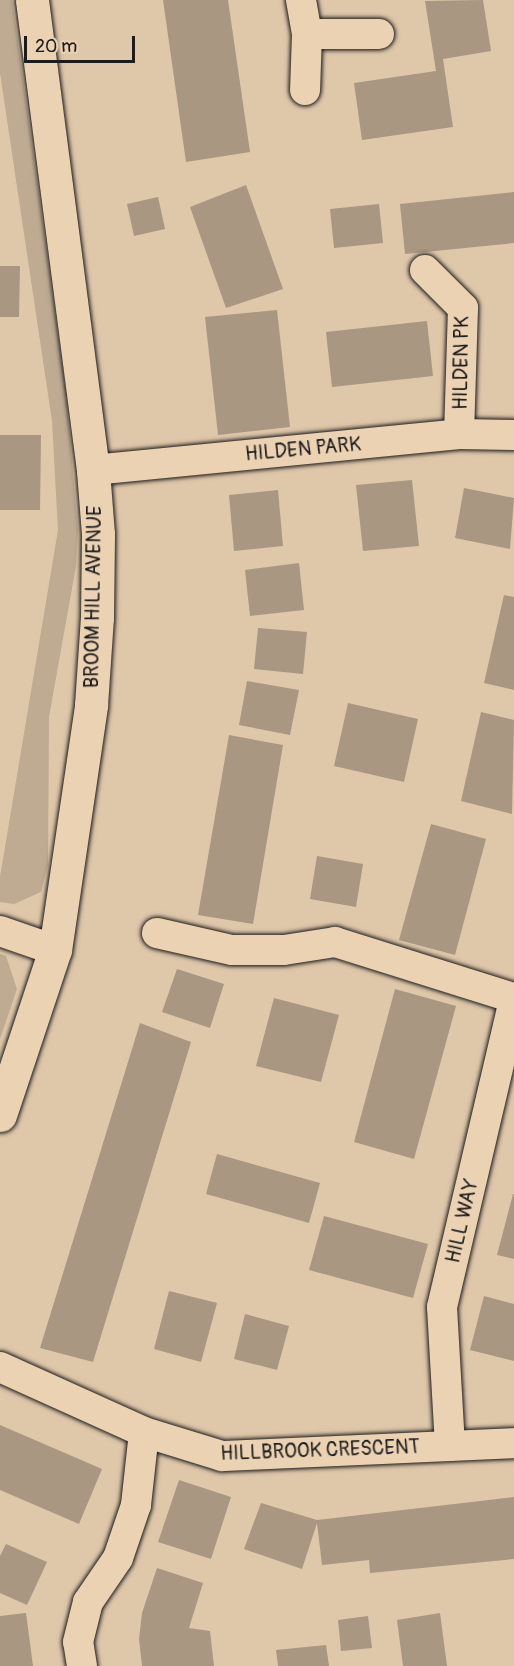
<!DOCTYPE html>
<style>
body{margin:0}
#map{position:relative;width:514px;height:1666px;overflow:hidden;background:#dfc7aa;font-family:Pangolin,sans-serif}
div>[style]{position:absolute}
.green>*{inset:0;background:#beab92}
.building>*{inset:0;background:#a99782}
.roads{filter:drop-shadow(0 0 2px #1c1c1c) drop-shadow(0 0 2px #1c1c1c)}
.minor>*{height:30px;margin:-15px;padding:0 15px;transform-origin:15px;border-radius:15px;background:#ebd2b3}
.tertiary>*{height:33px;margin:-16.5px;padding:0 16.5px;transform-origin:16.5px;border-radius:16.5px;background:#ebd2b3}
span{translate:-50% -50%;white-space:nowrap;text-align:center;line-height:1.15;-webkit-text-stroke:4.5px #ebd2b3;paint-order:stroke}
.street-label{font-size:20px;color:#1c1c1c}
.scale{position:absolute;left:24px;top:36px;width:111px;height:27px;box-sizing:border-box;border:3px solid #1c1c1c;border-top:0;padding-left:8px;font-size:18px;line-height:21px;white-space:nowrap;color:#1c1c1c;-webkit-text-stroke:4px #ebd2b3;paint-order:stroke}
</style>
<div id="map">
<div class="green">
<div style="clip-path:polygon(0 0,12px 0,66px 392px,78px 532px,76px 566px,49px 717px,48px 865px,41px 892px,14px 904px,0 902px,0 877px,58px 530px,52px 421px,0 73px)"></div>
<div style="clip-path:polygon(0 954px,6px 956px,17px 989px,0 1039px)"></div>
</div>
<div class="building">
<div style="clip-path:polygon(163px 0,228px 0,250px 152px,186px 162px)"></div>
<div style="clip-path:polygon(483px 0,491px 51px,443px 59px,453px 127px,362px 140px,354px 83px,436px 71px,425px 1px)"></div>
<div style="clip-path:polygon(246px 185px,283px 289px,226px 308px,190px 207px)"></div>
<div style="clip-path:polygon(514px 192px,514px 243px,405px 254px,400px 204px)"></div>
<div style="clip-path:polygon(158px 197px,165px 229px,134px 236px,127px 204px)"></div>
<div style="clip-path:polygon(379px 204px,383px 243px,334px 248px,330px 209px)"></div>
<div style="clip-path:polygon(0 266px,20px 266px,19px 317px,0 317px)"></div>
<div style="clip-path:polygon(277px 310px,290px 427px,218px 435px,205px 317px)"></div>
<div style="clip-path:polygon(427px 321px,433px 376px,332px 387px,326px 332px)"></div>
<div style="clip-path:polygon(0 435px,41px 435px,40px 510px,0 510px)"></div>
<div style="clip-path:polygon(412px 480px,419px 546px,363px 551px,356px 485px)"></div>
<div style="clip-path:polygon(464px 488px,514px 498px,510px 549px,455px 538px)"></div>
<div style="clip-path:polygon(278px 490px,283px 546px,234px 551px,229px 495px)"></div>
<div style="clip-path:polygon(299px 563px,304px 610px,250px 616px,245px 570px)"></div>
<div style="clip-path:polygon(504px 595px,514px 597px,514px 690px,484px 683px)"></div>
<div style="clip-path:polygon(258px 628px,307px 632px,303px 674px,254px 669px)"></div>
<div style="clip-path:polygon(247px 681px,299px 690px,290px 735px,239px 725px)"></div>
<div style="clip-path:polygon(348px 703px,418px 719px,404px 782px,334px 766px)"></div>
<div style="clip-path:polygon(481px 712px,514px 720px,512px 814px,461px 801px)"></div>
<div style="clip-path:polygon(229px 735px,283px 745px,253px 924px,198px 915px)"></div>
<div style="clip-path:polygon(431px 824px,486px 839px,455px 955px,399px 940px)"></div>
<div style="clip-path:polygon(317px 856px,363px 864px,356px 907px,310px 899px)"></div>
<div style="clip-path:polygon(177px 969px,224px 984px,210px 1028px,162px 1012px)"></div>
<div style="clip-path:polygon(395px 989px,456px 1006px,414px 1159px,354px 1142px)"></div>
<div style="clip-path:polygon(274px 998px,339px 1015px,321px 1082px,256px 1066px)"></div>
<div style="clip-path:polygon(140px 1023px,191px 1042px,93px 1362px,40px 1348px)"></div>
<div style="clip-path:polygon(217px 1154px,320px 1183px,309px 1223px,206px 1194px)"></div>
<div style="clip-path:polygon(513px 1194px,514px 1194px,514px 1259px,497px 1255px)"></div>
<div style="clip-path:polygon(324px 1216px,428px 1244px,413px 1298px,309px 1270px)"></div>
<div style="clip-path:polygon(169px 1291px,217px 1303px,201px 1362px,154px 1349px)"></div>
<div style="clip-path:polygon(484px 1296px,514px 1304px,514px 1361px,470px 1350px)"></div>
<div style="clip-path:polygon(245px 1314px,289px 1326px,277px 1370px,234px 1359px)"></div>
<div style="clip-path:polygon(0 1425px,102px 1469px,79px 1524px,0 1490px)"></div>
<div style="clip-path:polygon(179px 1480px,231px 1497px,211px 1559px,158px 1542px)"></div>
<div style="clip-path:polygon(514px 1497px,514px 1559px,370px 1573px,369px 1560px,322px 1565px,317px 1523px,302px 1569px,244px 1549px,261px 1503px,317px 1520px)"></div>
<div style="clip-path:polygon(6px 1544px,47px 1562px,27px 1605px,0 1593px,0 1556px)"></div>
<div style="clip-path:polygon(157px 1568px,203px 1583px,189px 1628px,210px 1631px,214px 1666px,142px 1666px,139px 1639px,142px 1613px)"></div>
<div style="clip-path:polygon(26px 1613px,33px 1666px,0 1666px,0 1616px)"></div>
<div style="clip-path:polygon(440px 1613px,447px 1666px,403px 1666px,397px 1620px)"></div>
<div style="clip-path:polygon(368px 1616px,372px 1648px,341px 1651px,338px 1620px)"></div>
<div style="clip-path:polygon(326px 1645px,329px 1666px,278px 1666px,276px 1650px)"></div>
</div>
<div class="roads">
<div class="minor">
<div style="left:301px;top:0;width:35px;rotate:80deg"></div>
<div style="left:307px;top:34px;width:56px;rotate:92deg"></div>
<div style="left:307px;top:34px;width:72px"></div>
<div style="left:425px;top:270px;width:54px;rotate:45deg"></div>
<div style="left:463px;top:308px;width:126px;rotate:91.8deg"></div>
<div style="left:93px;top:470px;width:368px;rotate:-5.6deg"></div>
<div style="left:459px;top:434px;width:55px;rotate:1deg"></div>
<div style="left:0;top:931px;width:58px;rotate:19.1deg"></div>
<div style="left:157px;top:933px;width:77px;rotate:12.8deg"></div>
<div style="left:232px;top:950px;width:52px"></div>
<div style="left:284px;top:950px;width:52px;rotate:-8.9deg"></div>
<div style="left:335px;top:942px;width:188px;rotate:17.4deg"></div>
<div style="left:0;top:1367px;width:158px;rotate:24.3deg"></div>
<div style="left:144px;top:1432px;width:82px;rotate:17.1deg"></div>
<div style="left:222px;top:1456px;width:292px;rotate:-2.5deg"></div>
<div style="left:450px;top:1446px;width:139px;rotate:-93.3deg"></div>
<div style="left:442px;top:1307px;width:315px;rotate:-76.8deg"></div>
<div style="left:82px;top:1666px;width:24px;rotate:-99deg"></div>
<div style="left:78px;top:1642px;width:41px;rotate:-76deg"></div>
<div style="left:88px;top:1602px;width:53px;rotate:-55.7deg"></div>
<div style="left:118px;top:1558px;width:56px;rotate:-71.2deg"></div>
<div style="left:136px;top:1505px;width:73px;rotate:-83.7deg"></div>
</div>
<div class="tertiary">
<div style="left:0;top:1115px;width:174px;rotate:-71.6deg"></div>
<div style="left:55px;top:950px;width:248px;rotate:-81.6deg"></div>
<div style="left:91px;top:705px;width:87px;rotate:-86.1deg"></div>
<div style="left:97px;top:618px;width:84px;rotate:-89.3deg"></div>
<div style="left:98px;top:534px;width:64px;rotate:-94.5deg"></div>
<div style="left:93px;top:470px;width:474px;rotate:-97.4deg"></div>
</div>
</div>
<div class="street-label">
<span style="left:461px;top:363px;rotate:-89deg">HILDEN PK</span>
<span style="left:303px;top:449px;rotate:-5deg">HILDEN PARK</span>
<span style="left:93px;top:597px;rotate:-89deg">BROOM HILL AVENUE</span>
<span style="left:462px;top:1221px;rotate:-77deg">HILL WAY</span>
<span style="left:320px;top:1450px;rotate:-2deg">HILLBROOK CRESCENT</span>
</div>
<div class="scale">20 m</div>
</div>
